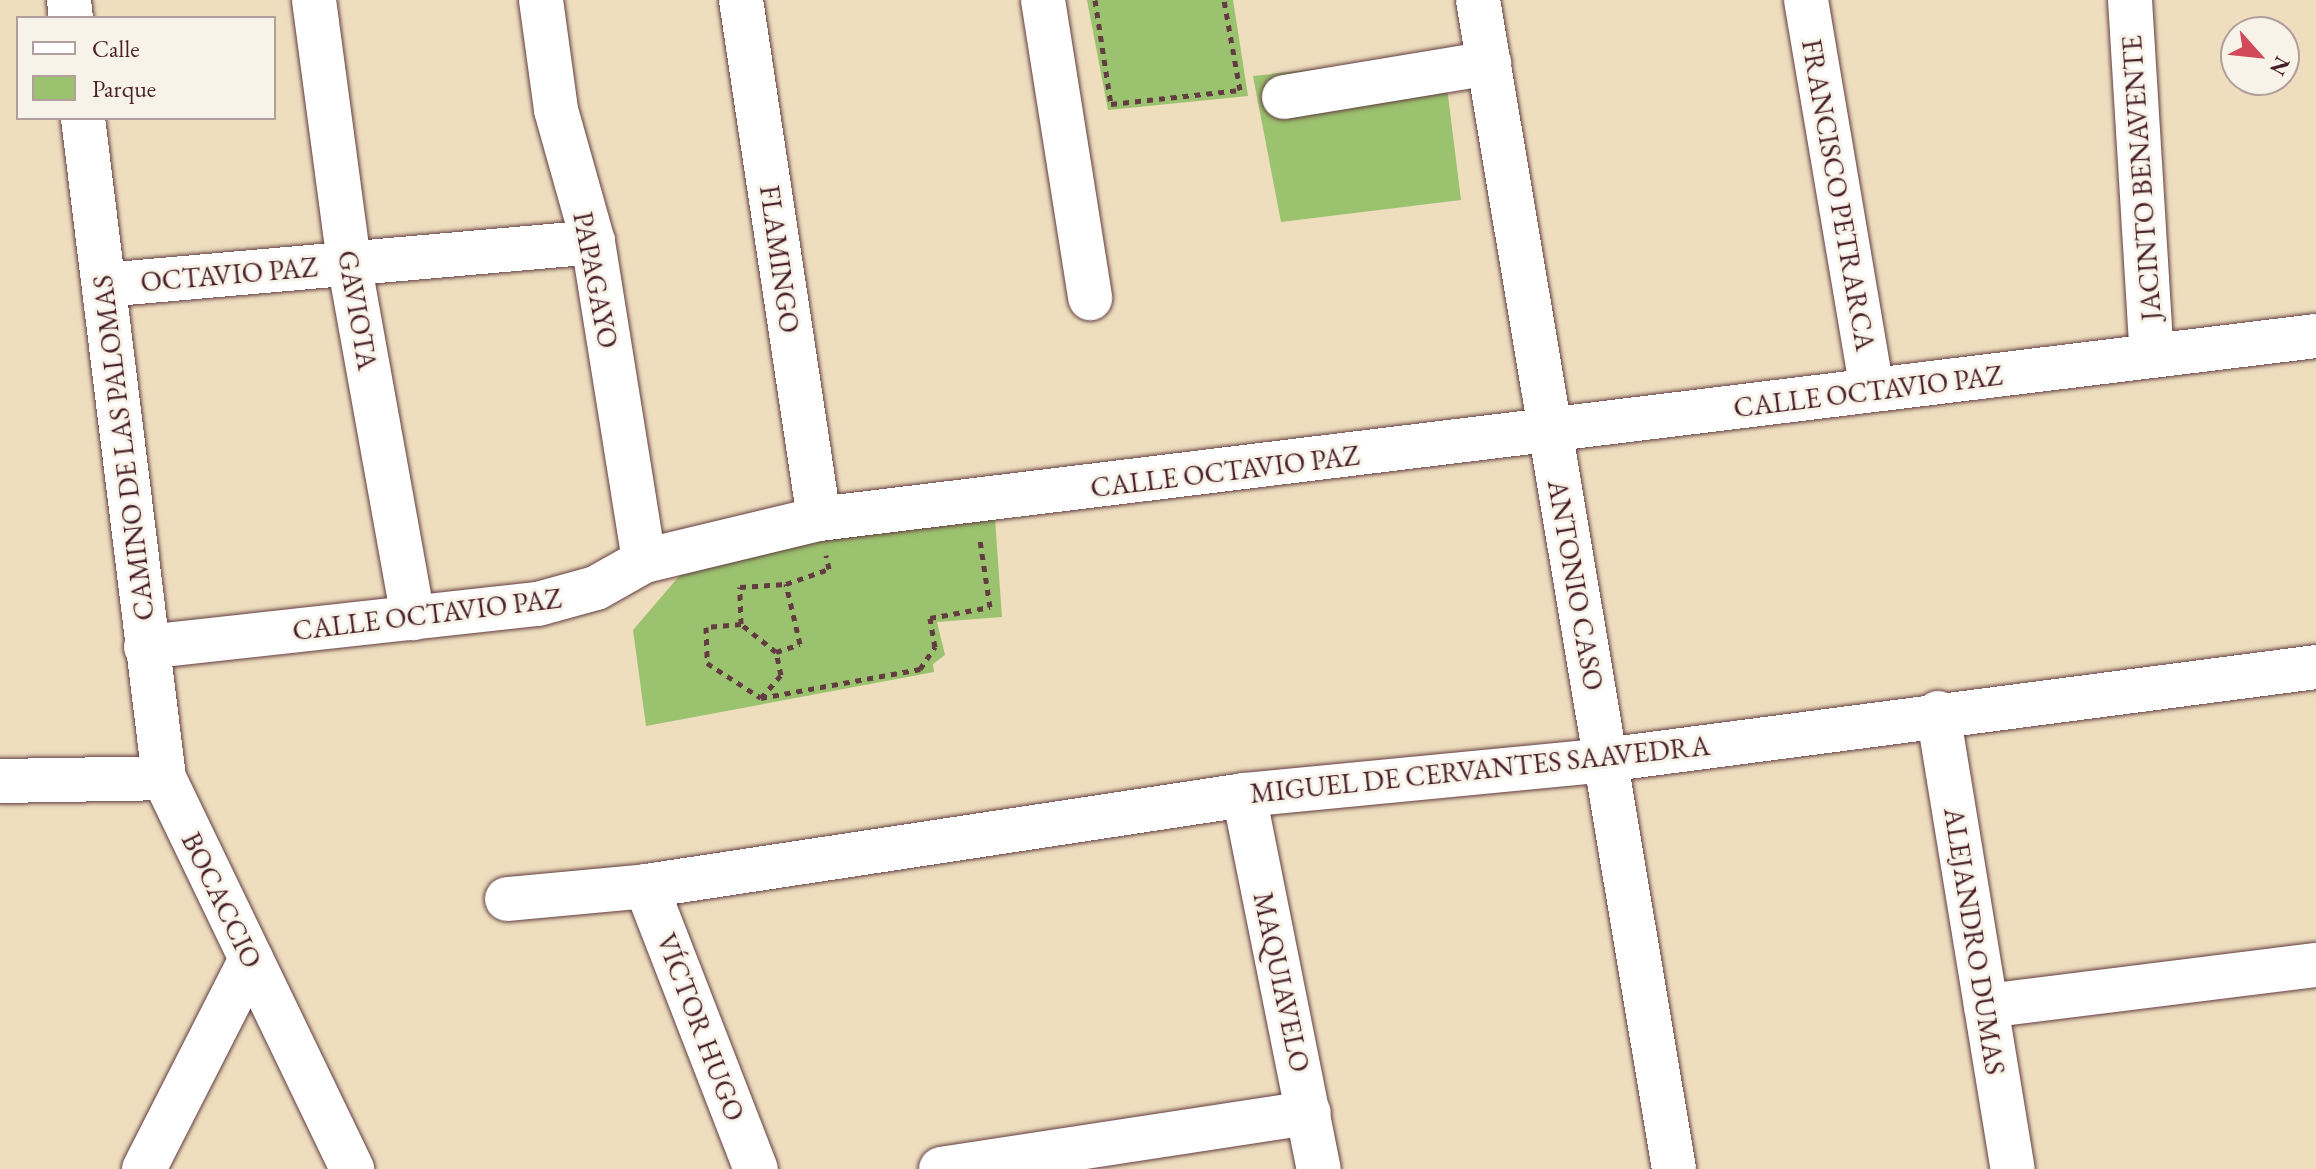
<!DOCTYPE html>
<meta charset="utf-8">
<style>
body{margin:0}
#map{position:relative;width:2316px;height:1169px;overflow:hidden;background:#eedebe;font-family:"EB Garamond",serif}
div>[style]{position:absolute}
.green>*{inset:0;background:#9bc26e}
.path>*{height:5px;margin-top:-2.5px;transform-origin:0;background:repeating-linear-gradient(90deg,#633c41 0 6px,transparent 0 12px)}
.roads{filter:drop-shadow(0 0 2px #633c41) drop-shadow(0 0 2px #633c41)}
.minor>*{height:44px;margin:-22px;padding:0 22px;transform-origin:22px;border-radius:22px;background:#fff}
span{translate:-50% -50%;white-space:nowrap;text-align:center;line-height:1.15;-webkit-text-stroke:6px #f7f3e8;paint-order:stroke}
.street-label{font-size:28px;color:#4a1f2b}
.legend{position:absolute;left:16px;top:16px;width:260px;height:104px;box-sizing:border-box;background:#f7f3e8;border:2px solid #b29e9c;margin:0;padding:10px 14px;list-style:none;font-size:24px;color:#4a1f2b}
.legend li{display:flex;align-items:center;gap:16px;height:40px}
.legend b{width:40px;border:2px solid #b29e9c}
.north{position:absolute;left:2220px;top:16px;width:80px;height:80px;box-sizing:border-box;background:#f7f3e8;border:2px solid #b29e9c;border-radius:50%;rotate:117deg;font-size:22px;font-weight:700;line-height:32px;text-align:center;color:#4a1f2b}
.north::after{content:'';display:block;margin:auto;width:28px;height:36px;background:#d1495b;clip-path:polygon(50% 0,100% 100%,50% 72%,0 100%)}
</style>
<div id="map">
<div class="green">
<div style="clip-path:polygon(1087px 0,1233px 0,1248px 96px,1108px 110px)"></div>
<div style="clip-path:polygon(1443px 55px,1461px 200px,1281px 222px,1253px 76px)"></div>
<div style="clip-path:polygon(995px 519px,1002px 617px,937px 622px,945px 655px,933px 664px,934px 672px,646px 726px,633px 630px,681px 574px,831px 538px)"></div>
</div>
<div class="path">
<div style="left:1095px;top:0;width:105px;rotate:81.3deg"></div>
<div style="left:1111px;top:104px;width:130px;rotate:-6.2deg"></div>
<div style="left:1240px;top:90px;width:91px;rotate:-100.1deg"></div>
<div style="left:741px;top:624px;width:37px;rotate:-92deg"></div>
<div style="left:740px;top:587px;width:46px;rotate:-3.7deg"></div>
<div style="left:776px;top:652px;width:45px;rotate:-141.3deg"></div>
<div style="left:741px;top:624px;width:35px;rotate:175deg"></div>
<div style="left:706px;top:627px;width:36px;rotate:88deg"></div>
<div style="left:707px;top:663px;width:64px;rotate:32.9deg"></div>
<div style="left:761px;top:698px;width:30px;rotate:-49deg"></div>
<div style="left:781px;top:675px;width:24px;rotate:-102deg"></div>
<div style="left:776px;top:652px;width:25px;rotate:-18deg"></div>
<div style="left:800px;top:644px;width:62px;rotate:-103.1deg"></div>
<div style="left:786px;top:584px;width:46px;rotate:-19.2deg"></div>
<div style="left:829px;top:569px;width:14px;rotate:-102deg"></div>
<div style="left:761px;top:698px;width:162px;rotate:-10.3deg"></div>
<div style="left:920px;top:669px;width:27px;rotate:-56deg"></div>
<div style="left:935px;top:647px;width:29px;rotate:-100deg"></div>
<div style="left:930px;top:618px;width:61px;rotate:-10.4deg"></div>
<div style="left:990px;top:607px;width:68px;rotate:-98.5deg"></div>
</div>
<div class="roads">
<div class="minor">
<div style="left:69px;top:0;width:18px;rotate:84deg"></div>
<div style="left:314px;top:0;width:264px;rotate:82.4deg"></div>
<div style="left:349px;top:262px;width:362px;rotate:79.8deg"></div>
<div style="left:541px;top:0;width:111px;rotate:82.2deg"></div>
<div style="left:556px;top:110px;width:137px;rotate:74.3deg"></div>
<div style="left:593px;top:242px;width:323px;rotate:80.9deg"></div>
<div style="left:741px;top:0;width:525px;rotate:81.45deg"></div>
<div style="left:1043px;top:0;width:302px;rotate:81deg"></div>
<div style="left:1478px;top:0;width:1185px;rotate:80.48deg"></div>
<div style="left:1806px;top:0;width:395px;rotate:80.4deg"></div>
<div style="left:2130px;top:0;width:356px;rotate:86.5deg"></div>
<div style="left:1284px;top:97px;width:208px;rotate:-9.4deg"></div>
<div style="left:83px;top:118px;width:665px;rotate:83deg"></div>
<div style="left:164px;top:778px;width:434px;rotate:64.3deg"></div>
<div style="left:104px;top:285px;width:491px;rotate:-5deg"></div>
<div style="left:146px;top:647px;width:394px;rotate:-6.3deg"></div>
<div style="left:538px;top:604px;width:60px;rotate:-15.4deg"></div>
<div style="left:596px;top:588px;width:55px;rotate:-29.4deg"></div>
<div style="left:644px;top:561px;width:180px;rotate:-13.5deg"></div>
<div style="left:819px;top:519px;width:1508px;rotate:-6.97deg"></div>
<div style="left:1938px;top:713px;width:462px;rotate:80.7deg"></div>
<div style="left:0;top:781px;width:164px;rotate:-1deg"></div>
<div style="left:1244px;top:795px;width:381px;rotate:78.7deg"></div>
<div style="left:646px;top:886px;width:304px;rotate:68.8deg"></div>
<div style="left:507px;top:899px;width:140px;rotate:-5.3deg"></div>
<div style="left:646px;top:886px;width:605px;rotate:-8.65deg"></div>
<div style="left:1244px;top:795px;width:363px;rotate:-5.5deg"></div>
<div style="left:1605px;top:760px;width:717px;rotate:-7.45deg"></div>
<div style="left:1986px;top:1006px;width:333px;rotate:-7.1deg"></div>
<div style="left:144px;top:1169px;width:236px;rotate:-63deg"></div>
<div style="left:941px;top:1169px;width:372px;rotate:-8.7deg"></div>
</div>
</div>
<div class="street-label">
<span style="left:2141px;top:178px;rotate:-94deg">JACINTO BENAVENTE</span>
<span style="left:1839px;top:195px;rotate:80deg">FRANCISCO PETRARCA</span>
<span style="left:780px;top:259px;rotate:82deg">FLAMINGO</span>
<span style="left:229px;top:274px;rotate:-5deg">OCTAVIO PAZ</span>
<span style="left:596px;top:280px;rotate:79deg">PAPAGAYO</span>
<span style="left:358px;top:310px;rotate:80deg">GAVIOTA</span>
<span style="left:1868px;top:391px;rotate:-7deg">CALLE OCTAVIO PAZ</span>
<span style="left:123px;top:448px;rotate:-97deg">CAMINO DE LAS PALOMAS</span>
<span style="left:1225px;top:471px;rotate:-7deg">CALLE OCTAVIO PAZ</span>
<span style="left:1576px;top:585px;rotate:80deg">ANTONIO CASO</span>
<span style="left:427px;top:614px;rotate:-7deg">CALLE OCTAVIO PAZ</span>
<span style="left:1480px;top:769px;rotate:-6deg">MIGUEL DE CERVANTES SAAVEDRA</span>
<span style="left:222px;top:900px;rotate:64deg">BOCACCIO</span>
<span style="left:1975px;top:941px;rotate:81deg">ALEJANDRO DUMAS</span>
<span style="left:1282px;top:982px;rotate:78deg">MAQUIAVELO</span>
<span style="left:701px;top:1027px;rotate:69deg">VÍCTOR HUGO</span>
</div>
<ul class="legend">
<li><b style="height:10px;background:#fff"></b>Calle</li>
<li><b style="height:22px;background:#9bc26e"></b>Parque</li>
</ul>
<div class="north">N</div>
</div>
